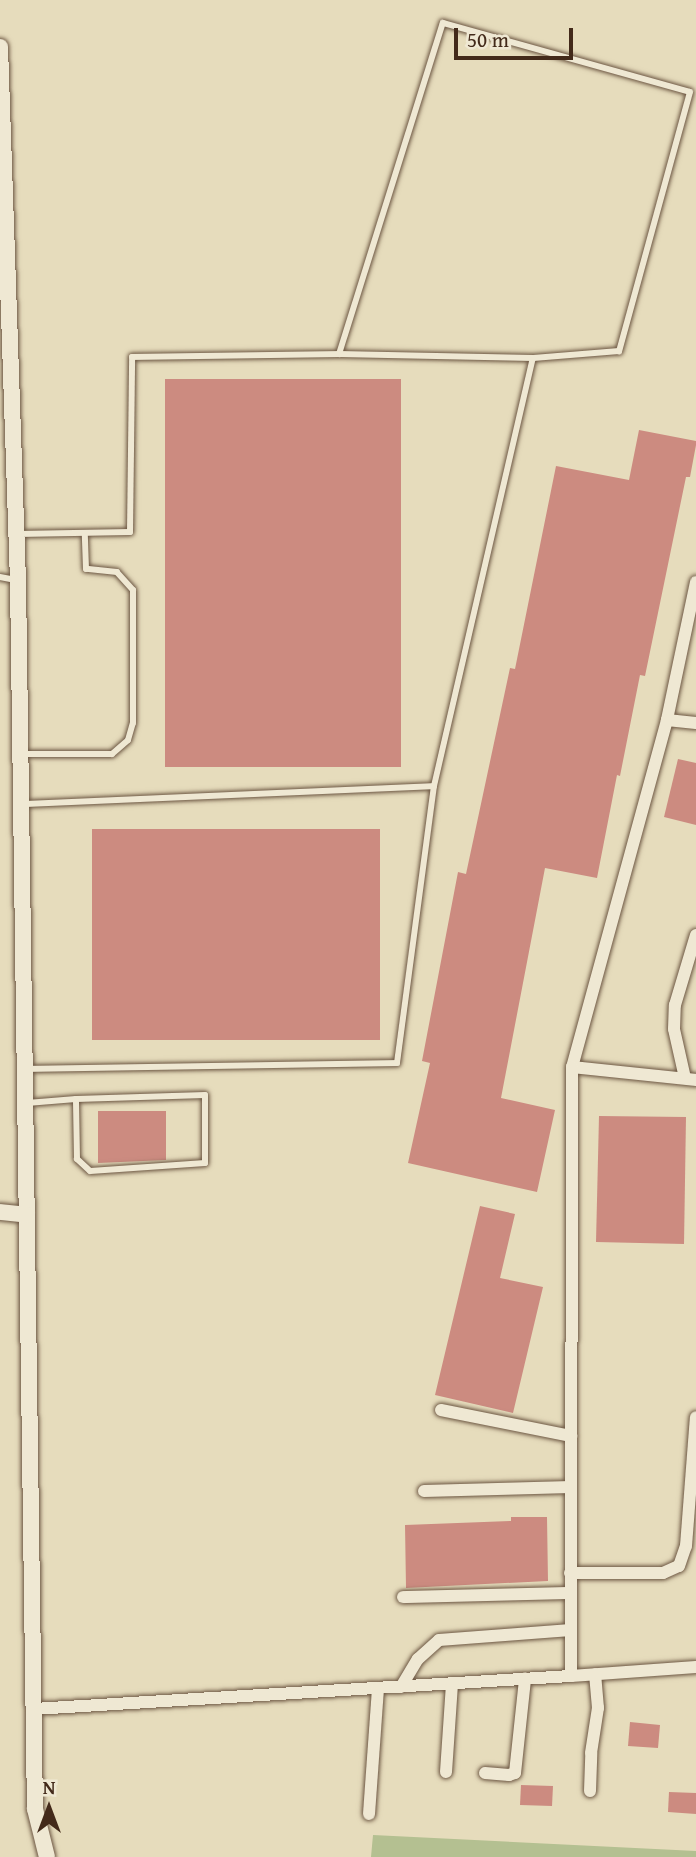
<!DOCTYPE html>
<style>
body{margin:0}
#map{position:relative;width:696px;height:1857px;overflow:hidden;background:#e6dcbc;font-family:"Gentium Book Plus",serif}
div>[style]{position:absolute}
.green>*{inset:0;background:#b4c091}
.building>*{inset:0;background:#cc8b80}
.roads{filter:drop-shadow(0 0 2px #6c5642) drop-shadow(0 0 2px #6c5642)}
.service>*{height:6px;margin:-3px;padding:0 3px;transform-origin:3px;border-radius:3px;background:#efe8d3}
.minor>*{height:12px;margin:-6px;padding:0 6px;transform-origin:6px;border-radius:6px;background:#efe8d3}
.tertiary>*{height:16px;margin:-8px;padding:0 8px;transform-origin:8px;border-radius:8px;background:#efe8d3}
span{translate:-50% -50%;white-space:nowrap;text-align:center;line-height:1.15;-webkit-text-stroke:6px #efe8d3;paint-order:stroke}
.north{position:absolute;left:14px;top:1773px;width:70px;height:70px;-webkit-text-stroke:5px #efe8d3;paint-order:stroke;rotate:0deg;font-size:19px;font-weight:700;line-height:28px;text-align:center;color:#432a1a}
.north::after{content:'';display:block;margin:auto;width:24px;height:32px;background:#432a1a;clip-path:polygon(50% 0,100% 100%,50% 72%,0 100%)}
.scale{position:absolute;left:454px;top:28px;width:119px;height:32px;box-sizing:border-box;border:4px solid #432a1a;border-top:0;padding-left:9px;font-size:21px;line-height:24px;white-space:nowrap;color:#432a1a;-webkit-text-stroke:5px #efe8d3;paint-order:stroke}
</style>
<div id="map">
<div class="green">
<div style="clip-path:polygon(373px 1835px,696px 1851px,696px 1857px,371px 1857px)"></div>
</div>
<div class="building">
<div style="clip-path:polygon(165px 379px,401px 379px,401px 767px,165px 767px)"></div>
<div style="clip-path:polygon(639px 430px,696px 441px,696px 445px,690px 477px,686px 477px,645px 676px,640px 675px,620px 776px,617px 775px,597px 878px,545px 868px,501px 1098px,555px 1110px,537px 1192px,408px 1163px,430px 1063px,422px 1061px,458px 872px,466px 874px,510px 668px,515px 669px,556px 466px,629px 480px)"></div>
<div style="clip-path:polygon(678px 759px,696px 763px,696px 825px,664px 817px)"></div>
<div style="clip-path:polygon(92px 829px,380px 829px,380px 1040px,92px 1040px)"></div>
<div style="clip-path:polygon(98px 1111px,166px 1111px,166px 1160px,98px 1163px)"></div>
<div style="clip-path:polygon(599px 1116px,686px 1117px,684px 1244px,596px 1242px)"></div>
<div style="clip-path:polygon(480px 1206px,515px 1214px,500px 1278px,543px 1287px,513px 1413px,435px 1395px)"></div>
<div style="clip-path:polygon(511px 1517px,547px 1517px,548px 1581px,406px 1588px,405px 1525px,511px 1521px)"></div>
<div style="clip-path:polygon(630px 1722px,660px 1725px,658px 1748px,628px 1746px)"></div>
<div style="clip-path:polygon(521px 1785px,553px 1786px,552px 1806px,520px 1805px)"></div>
<div style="clip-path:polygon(669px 1792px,696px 1793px,696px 1814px,668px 1812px)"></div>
</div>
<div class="roads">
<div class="service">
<div style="left:18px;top:534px;width:112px;rotate:-1deg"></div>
<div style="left:130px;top:532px;width:175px;rotate:-89.3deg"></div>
<div style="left:132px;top:357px;width:207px;rotate:-0.8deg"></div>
<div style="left:339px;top:354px;width:347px;rotate:-72.6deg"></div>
<div style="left:443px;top:23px;width:256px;rotate:15.6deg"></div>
<div style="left:690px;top:92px;width:269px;rotate:105.3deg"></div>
<div style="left:619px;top:351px;width:86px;rotate:175.3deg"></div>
<div style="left:533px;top:358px;width:194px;rotate:-178.8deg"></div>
<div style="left:0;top:577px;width:16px;rotate:11deg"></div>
<div style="left:22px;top:754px;width:90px"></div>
<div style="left:112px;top:754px;width:21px;rotate:-41deg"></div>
<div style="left:128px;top:740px;width:18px;rotate:-74deg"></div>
<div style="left:133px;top:723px;width:133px;rotate:-90deg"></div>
<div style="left:133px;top:590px;width:24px;rotate:-132deg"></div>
<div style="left:117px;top:572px;width:31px;rotate:-174deg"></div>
<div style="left:86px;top:569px;width:36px;rotate:-92deg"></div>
<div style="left:23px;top:804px;width:411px;rotate:-2.5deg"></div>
<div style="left:434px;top:786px;width:439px;rotate:-77deg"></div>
<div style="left:25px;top:1069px;width:372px;rotate:-0.9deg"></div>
<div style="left:397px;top:1063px;width:279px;rotate:-82.4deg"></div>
<div style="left:27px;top:1103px;width:49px;rotate:-4.7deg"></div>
<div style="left:76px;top:1099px;width:129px;rotate:-1.8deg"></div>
<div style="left:205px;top:1095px;width:68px;rotate:90deg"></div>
<div style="left:205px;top:1163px;width:115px;rotate:176deg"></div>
<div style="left:90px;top:1171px;width:18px;rotate:-137deg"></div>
<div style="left:77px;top:1159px;width:60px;rotate:-91deg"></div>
</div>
<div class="minor">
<div style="left:696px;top:582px;width:141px;rotate:101.9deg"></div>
<div style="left:667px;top:720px;width:360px;rotate:105.3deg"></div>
<div style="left:572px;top:1067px;width:125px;rotate:6deg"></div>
<div style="left:667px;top:720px;width:29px;rotate:6deg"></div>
<div style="left:685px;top:1078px;width:50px;rotate:-102.7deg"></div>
<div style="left:674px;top:1029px;width:24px;rotate:-88deg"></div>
<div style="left:675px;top:1005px;width:73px;rotate:-73.3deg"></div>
<div style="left:441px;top:1410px;width:133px;rotate:11.3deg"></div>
<div style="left:424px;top:1491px;width:147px;rotate:-1.6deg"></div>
<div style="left:570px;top:1573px;width:93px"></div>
<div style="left:663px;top:1573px;width:17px;rotate:-24deg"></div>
<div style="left:679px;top:1566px;width:21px;rotate:-71deg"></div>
<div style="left:686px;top:1546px;width:129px;rotate:-85.6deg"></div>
<div style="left:403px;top:1597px;width:168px;rotate:-1.4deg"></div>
<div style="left:571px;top:1676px;width:125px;rotate:-4.1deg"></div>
<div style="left:401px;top:1687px;width:33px;rotate:-59deg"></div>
<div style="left:418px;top:1659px;width:28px;rotate:-42deg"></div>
<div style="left:439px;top:1640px;width:132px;rotate:-4.3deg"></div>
<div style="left:34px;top:1709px;width:538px;rotate:-3.52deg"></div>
<div style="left:571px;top:1676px;width:609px;rotate:-89.91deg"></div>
<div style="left:446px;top:1772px;width:89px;rotate:-86.1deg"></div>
<div style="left:485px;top:1773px;width:24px;rotate:5deg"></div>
<div style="left:509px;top:1775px;width:6px;rotate:-18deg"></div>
<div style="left:515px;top:1773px;width:95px;rotate:-83.9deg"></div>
<div style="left:590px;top:1791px;width:38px;rotate:-88deg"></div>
<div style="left:591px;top:1753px;width:46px;rotate:-81.2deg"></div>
<div style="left:598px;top:1708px;width:34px;rotate:-95deg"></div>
<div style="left:369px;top:1814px;width:126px;rotate:-85.9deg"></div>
</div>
<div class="tertiary">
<div style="left:0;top:47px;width:533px;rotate:88.07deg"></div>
<div style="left:18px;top:580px;width:1229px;rotate:89.21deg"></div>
<div style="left:35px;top:1809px;width:49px;rotate:76deg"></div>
<div style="left:0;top:1212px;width:27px;rotate:6deg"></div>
</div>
</div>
<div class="north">N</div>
<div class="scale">50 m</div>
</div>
